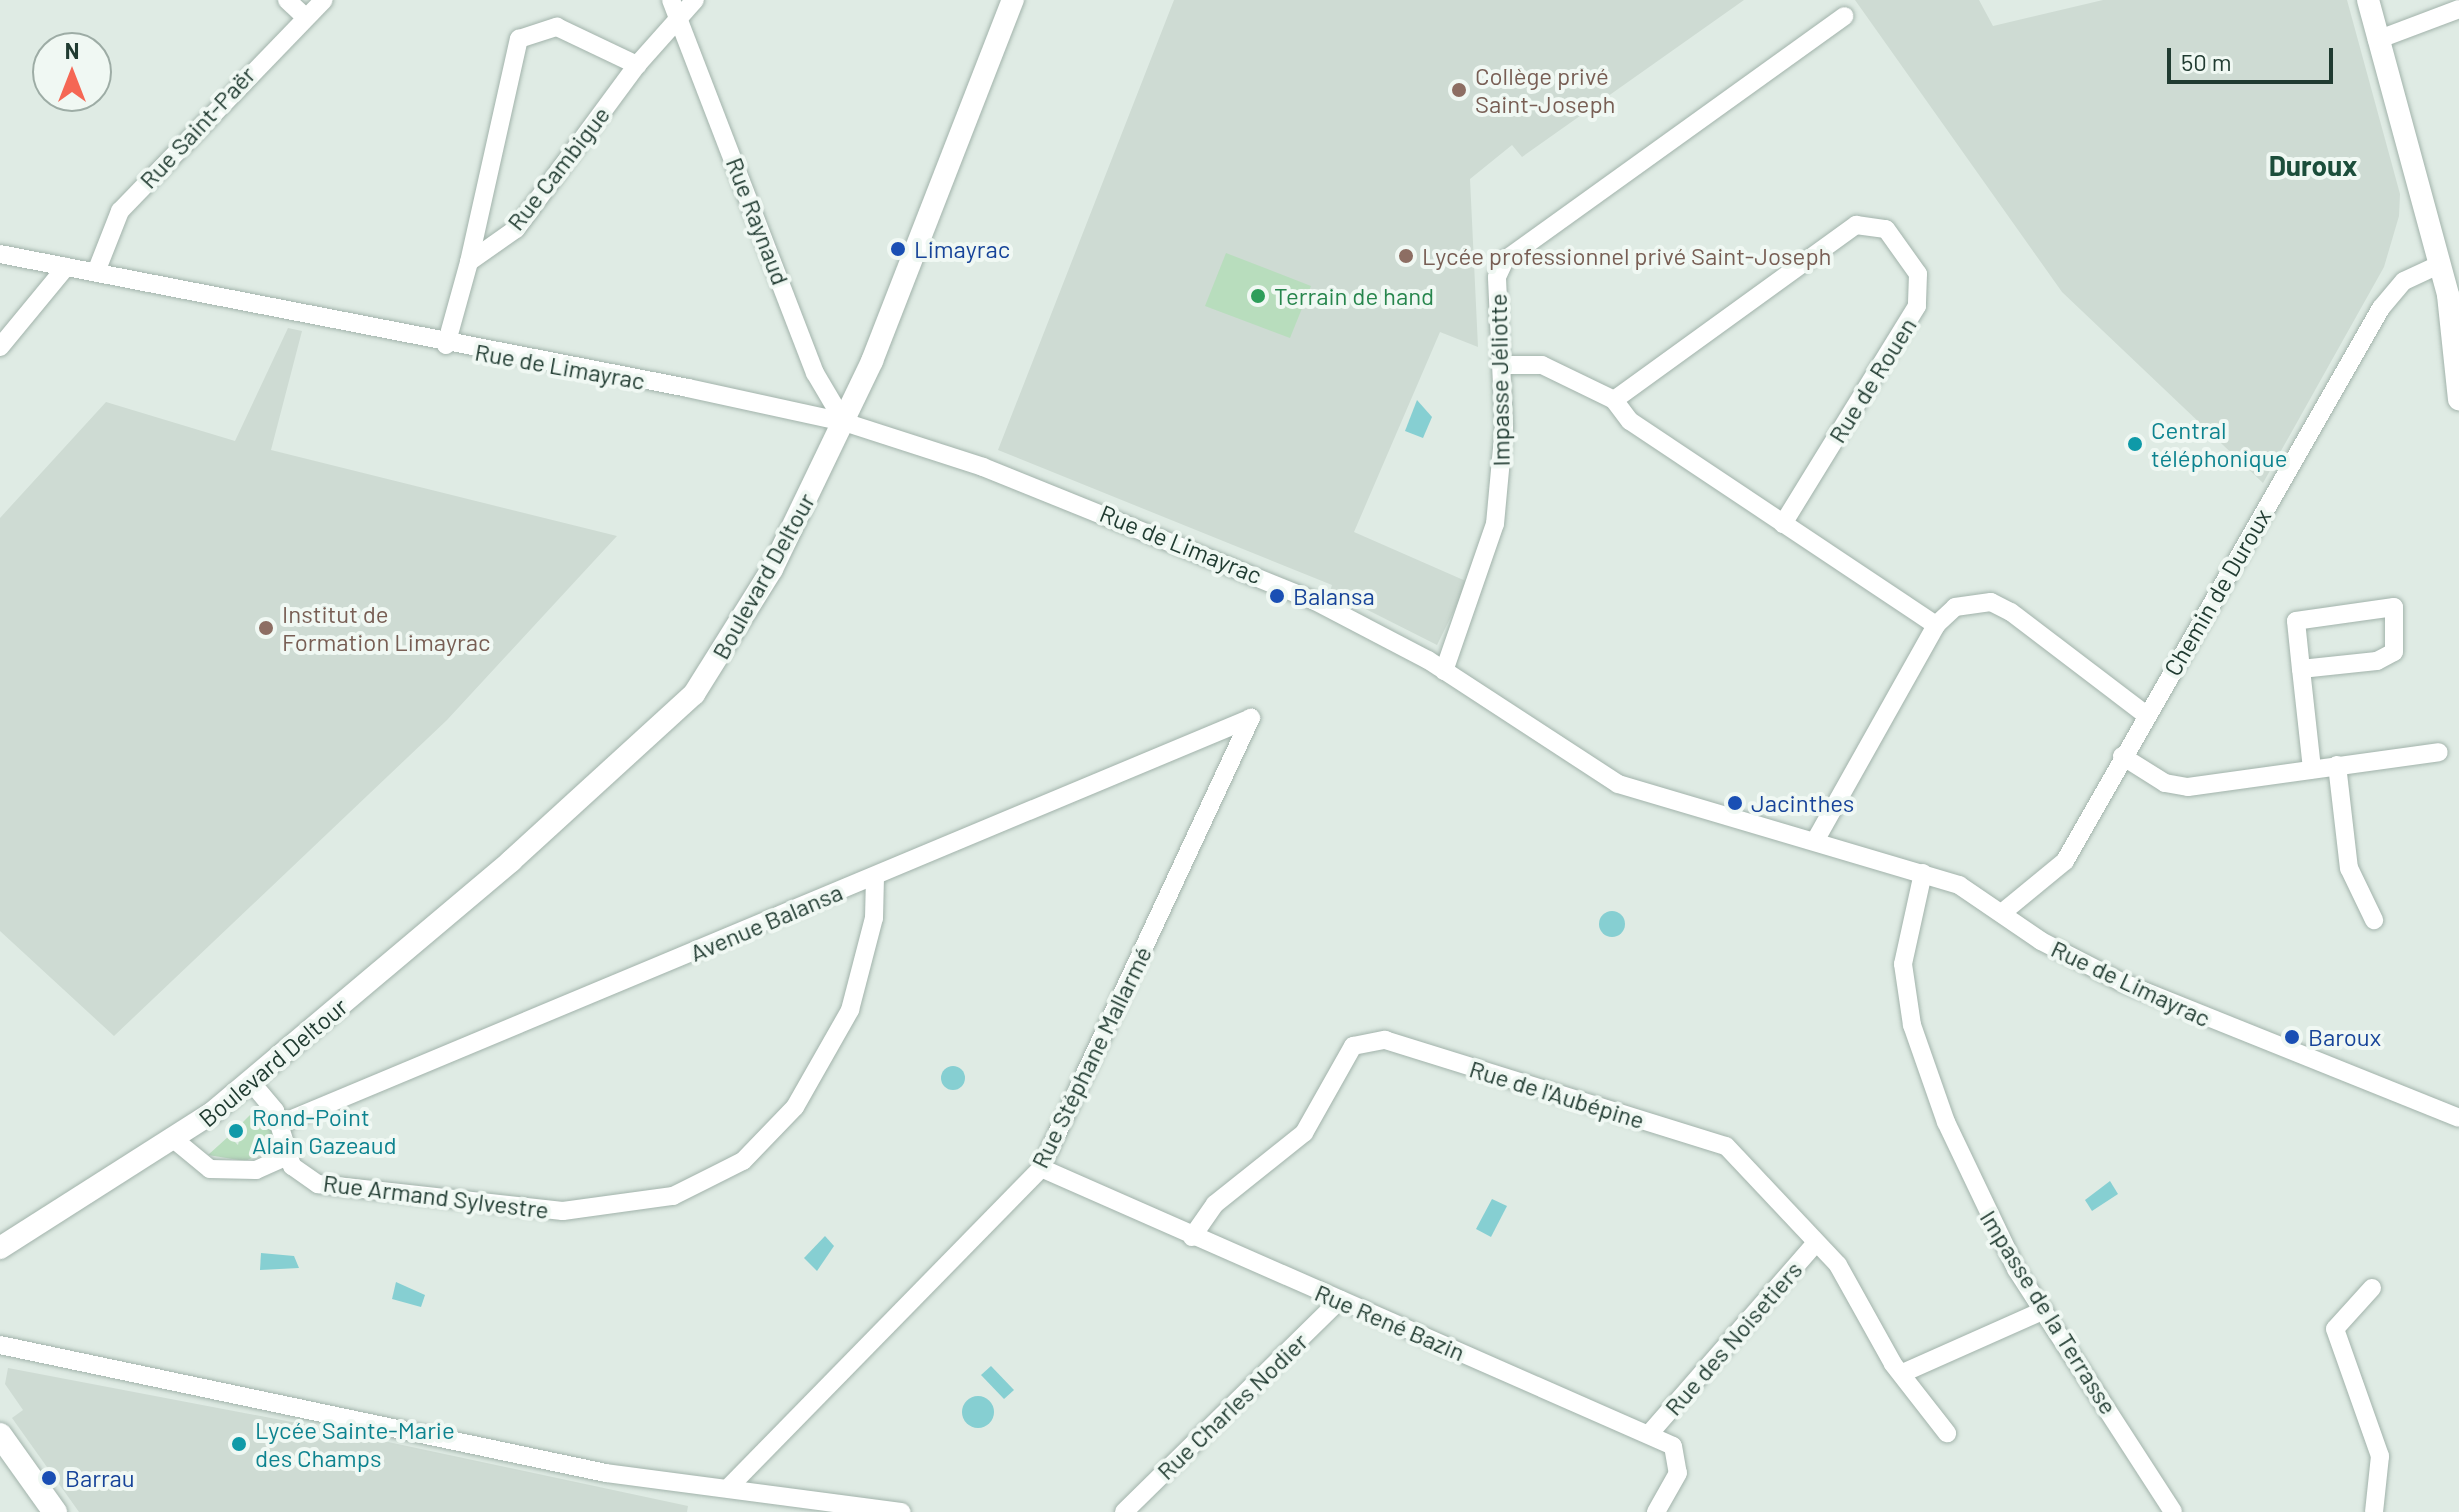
<!DOCTYPE html>
<meta charset="utf-8">
<style>
body{margin:0}
#map{position:relative;width:2459px;height:1512px;overflow:hidden;background:#dfebe4;font-family:Barlow,sans-serif}
div>[style]{position:absolute}
.built>*{inset:0;background:#cedbd3}
.green>*{inset:0;background:#b8ddbd}
.water>*{inset:0;background:#86cfd2}
.round{border-radius:50%}
.roads{filter:drop-shadow(0 0 2px #a2b3ab) drop-shadow(0 0 2px #a2b3ab)}
.minor>*{height:18px;margin:-9px;padding:0 9px;transform-origin:9px;border-radius:9px;background:#fff}
.tertiary>*{height:22px;margin:-11px;padding:0 11px;transform-origin:11px;border-radius:11px;background:#fff}
.secondary>*{height:24px;margin:-12px;padding:0 12px;transform-origin:12px;border-radius:12px;background:#fff}
.dots>*{width:22px;height:22px;translate:-50% -50%;box-sizing:border-box;border:4px solid #f0f8f3;border-radius:50%}
span{translate:-50% -50%;white-space:nowrap;text-align:center;line-height:1.15;-webkit-text-stroke:8px #f0f8f3;paint-order:stroke}
.education-label{font-size:24px;color:#785e54}
.left{translate:0 -50%;text-align:left}
.street-label{font-size:24px;color:#203b31}
.transit-label{font-size:24px;color:#164399}
.leisure-label{font-size:24px;color:#27864d}
.culture-label{font-size:24px;color:#0d838f}
.quarter-label{font-size:28px;color:#1c4e3b;font-weight:700}
.north{position:absolute;left:32px;top:32px;width:80px;height:80px;box-sizing:border-box;background:#f0f8f3;border:2px solid #9daca5;border-radius:50%;rotate:0deg;font-size:22px;font-weight:700;line-height:32px;text-align:center;color:#203b31}
.north::after{content:'';display:block;margin:auto;width:28px;height:36px;background:#f56754;clip-path:polygon(50% 0,100% 100%,50% 72%,0 100%)}
.scale{position:absolute;left:2167px;top:48px;width:166px;height:36px;box-sizing:border-box;border:4px solid #203b31;border-top:0;padding-left:10px;font-size:24px;line-height:28px;white-space:nowrap;color:#203b31;-webkit-text-stroke:6px #f0f8f3;paint-order:stroke}
</style>
<div id="map">
<div class="built">
<div style="clip-path:polygon(1174px 0,1744px 0,1522px 157px,1512px 145px,1470px 179px,1478px 347px,1440px 332px,1354px 532px,1468px 582px,1437px 645px,1330px 591px,1332px 585px,998px 450px)"></div>
<div style="clip-path:polygon(1855px 0,1979px 0,1993px 26px,2103px 0,2347px 0,2400px 194px,2399px 216px,2384px 267px,2263px 483px,2062px 292px)"></div>
<div style="clip-path:polygon(288px 328px,302px 331px,271px 450px,617px 536px,447px 720px,114px 1036px,0 931px,0 518px,106px 402px,235px 441px)"></div>
<div style="clip-path:polygon(8px 1368px,318px 1427px,688px 1506px,687px 1512px,79px 1512px,12px 1418px,23px 1410px,5px 1384px)"></div>
</div>
<div class="green">
<div style="clip-path:polygon(1226px 253px,1311px 286px,1290px 338px,1205px 306px)"></div>
<div style="clip-path:polygon(255px 1110px,274px 1134px,271px 1150px,245px 1161px,208px 1155px,229px 1136px,238px 1145px,240px 1136px,232px 1133px)"></div>
</div>
<div class="water">
<div style="clip-path:polygon(1417px 400px,1432px 417px,1423px 438px,1405px 431px)"></div>
<div class="round" style="left:1599px;top:911px;width:26px;height:26px"></div>
<div class="round" style="left:941px;top:1066px;width:24px;height:24px"></div>
<div style="clip-path:polygon(2110px 1181px,2118px 1194px,2092px 1211px,2085px 1200px)"></div>
<div style="clip-path:polygon(1492px 1199px,1507px 1206px,1491px 1237px,1476px 1229px)"></div>
<div style="clip-path:polygon(825px 1236px,834px 1246px,817px 1271px,804px 1258px)"></div>
<div style="clip-path:polygon(261px 1253px,294px 1256px,299px 1268px,260px 1270px)"></div>
<div style="clip-path:polygon(396px 1282px,425px 1295px,421px 1307px,392px 1299px)"></div>
<div style="clip-path:polygon(991px 1366px,1014px 1390px,1004px 1399px,981px 1375px)"></div>
<div class="round" style="left:962px;top:1396px;width:32px;height:32px"></div>
</div>
<div class="roads">
<div class="minor">
<div style="left:287px;top:0;width:23px;rotate:43deg"></div>
<div style="left:671px;top:0;width:400px;rotate:68.9deg"></div>
<div style="left:815px;top:373px;width:57px;rotate:59.4deg"></div>
<div style="left:2377px;top:40px;width:88px;rotate:-20.7deg"></div>
<div style="left:0;top:254px;width:701px;rotate:11.02deg"></div>
<div style="left:688px;top:388px;width:160px;rotate:12.3deg"></div>
<div style="left:844px;top:422px;width:146px;rotate:17.9deg"></div>
<div style="left:983px;top:467px;width:358px;rotate:22deg"></div>
<div style="left:1315px;top:601px;width:127px;rotate:27.6deg"></div>
<div style="left:1428px;top:660px;width:227px;rotate:33.1deg"></div>
<div style="left:1618px;top:784px;width:356px;rotate:16.5deg"></div>
<div style="left:1959px;top:885px;width:99px;rotate:34.3deg"></div>
<div style="left:2041px;top:941px;width:90px;rotate:27.1deg"></div>
<div style="left:2121px;top:982px;width:364px;rotate:21.9deg"></div>
<div style="left:469px;top:262px;width:229px;rotate:-77.4deg"></div>
<div style="left:519px;top:39px;width:40px;rotate:-18deg"></div>
<div style="left:557px;top:27px;width:89px;rotate:25.4deg"></div>
<div style="left:96px;top:272px;width:66px;rotate:-68.5deg"></div>
<div style="left:120px;top:211px;width:293px;rotate:-46deg"></div>
<div style="left:446px;top:345px;width:86px;rotate:-74.5deg"></div>
<div style="left:469px;top:262px;width:57px;rotate:-35.1deg"></div>
<div style="left:516px;top:229px;width:204px;rotate:-53.6deg"></div>
<div style="left:637px;top:65px;width:87px;rotate:-48.3deg"></div>
<div style="left:0;top:347px;width:104px;rotate:-50.5deg"></div>
<div style="left:1502px;top:365px;width:40px"></div>
<div style="left:1542px;top:365px;width:80px;rotate:25.9deg"></div>
<div style="left:1614px;top:400px;width:26px;rotate:53deg"></div>
<div style="left:1630px;top:421px;width:368px;rotate:33.7deg"></div>
<div style="left:1614px;top:400px;width:299px;rotate:-35.9deg"></div>
<div style="left:1856px;top:225px;width:30px;rotate:8deg"></div>
<div style="left:1886px;top:229px;width:55px;rotate:54.6deg"></div>
<div style="left:1918px;top:274px;width:32px;rotate:92deg"></div>
<div style="left:1917px;top:306px;width:256px;rotate:121.6deg"></div>
<div style="left:2301px;top:669px;width:76px;rotate:-6deg"></div>
<div style="left:2377px;top:661px;width:19px;rotate:-28deg"></div>
<div style="left:2394px;top:652px;width:45px;rotate:-90deg"></div>
<div style="left:2394px;top:607px;width:99px;rotate:171.9deg"></div>
<div style="left:2296px;top:621px;width:48px;rotate:84.1deg"></div>
<div style="left:2301px;top:669px;width:101px;rotate:83.7deg"></div>
<div style="left:1444px;top:671px;width:156px;rotate:-70.9deg"></div>
<div style="left:1495px;top:524px;width:97px;rotate:-84.7deg"></div>
<div style="left:1504px;top:427px;width:150px;rotate:-92.7deg"></div>
<div style="left:1497px;top:277px;width:19px;rotate:-65deg"></div>
<div style="left:1505px;top:260px;width:418px;rotate:-35.7deg"></div>
<div style="left:2122px;top:756px;width:51px;rotate:32.1deg"></div>
<div style="left:2165px;top:783px;width:23px;rotate:10deg"></div>
<div style="left:2188px;top:787px;width:253px;rotate:-7.9deg"></div>
<div style="left:2337px;top:765px;width:104px;rotate:83.4deg"></div>
<div style="left:2349px;top:868px;width:58px;rotate:64.3deg"></div>
<div style="left:1815px;top:841px;width:248px;rotate:-60.7deg"></div>
<div style="left:1936px;top:625px;width:26px;rotate:-43deg"></div>
<div style="left:1955px;top:607px;width:36px;rotate:-8deg"></div>
<div style="left:1991px;top:602px;width:22px;rotate:27deg"></div>
<div style="left:2011px;top:612px;width:170px;rotate:37.3deg"></div>
<div style="left:1923px;top:873px;width:93px;rotate:102.4deg"></div>
<div style="left:1903px;top:964px;width:62px;rotate:81.6deg"></div>
<div style="left:1912px;top:1025px;width:103px;rotate:70.7deg"></div>
<div style="left:1946px;top:1122px;width:163px;rotate:64.5deg"></div>
<div style="left:2016px;top:1269px;width:289px;rotate:57.1deg"></div>
<div style="left:2003px;top:912px;width:80px;rotate:-39.4deg"></div>
<div style="left:2065px;top:861px;width:637px;rotate:-60.26deg"></div>
<div style="left:2381px;top:308px;width:35px;rotate:-50deg"></div>
<div style="left:2404px;top:281px;width:40px;rotate:-25deg"></div>
<div style="left:251px;top:1082px;width:38px;rotate:50deg"></div>
<div style="left:275px;top:1111px;width:58px;rotate:72.8deg"></div>
<div style="left:292px;top:1166px;width:32px;rotate:35deg"></div>
<div style="left:318px;top:1184px;width:246px;rotate:6.3deg"></div>
<div style="left:563px;top:1211px;width:111px;rotate:-7.8deg"></div>
<div style="left:673px;top:1196px;width:78px;rotate:-26.6deg"></div>
<div style="left:743px;top:1161px;width:75px;rotate:-46.1deg"></div>
<div style="left:795px;top:1107px;width:112px;rotate:-60.4deg"></div>
<div style="left:850px;top:1010px;width:95px;rotate:-75.4deg"></div>
<div style="left:874px;top:918px;width:42px;rotate:-88.6deg"></div>
<div style="left:280px;top:1124px;width:1052px;rotate:-22.69deg"></div>
<div style="left:176px;top:1141px;width:44px;rotate:39.5deg"></div>
<div style="left:210px;top:1169px;width:46px;rotate:1.2deg"></div>
<div style="left:256px;top:1170px;width:35px;rotate:-24deg"></div>
<div style="left:1041px;top:1168px;width:690px;rotate:23.74deg"></div>
<div style="left:1673px;top:1446px;width:27px;rotate:80deg"></div>
<div style="left:1678px;top:1473px;width:45px;rotate:119.4deg"></div>
<div style="left:1192px;top:1237px;width:40px;rotate:-55.1deg"></div>
<div style="left:1215px;top:1204px;width:114px;rotate:-38.6deg"></div>
<div style="left:1304px;top:1133px;width:100px;rotate:-60.6deg"></div>
<div style="left:1353px;top:1046px;width:33px;rotate:-11deg"></div>
<div style="left:1385px;top:1040px;width:357px;rotate:17.3deg"></div>
<div style="left:1726px;top:1146px;width:163px;rotate:46.7deg"></div>
<div style="left:1838px;top:1265px;width:113px;rotate:60.9deg"></div>
<div style="left:1893px;top:1364px;width:88px;rotate:52deg"></div>
<div style="left:2372px;top:1288px;width:55px;rotate:132.1deg"></div>
<div style="left:2335px;top:1329px;width:135px;rotate:70.5deg"></div>
<div style="left:2380px;top:1456px;width:56px;rotate:96.1deg"></div>
<div style="left:0;top:1345px;width:619px;rotate:11.93deg"></div>
<div style="left:606px;top:1473px;width:298px;rotate:7.5deg"></div>
<div style="left:1905px;top:1372px;width:152px;rotate:-24deg"></div>
<div style="left:1650px;top:1433px;width:252px;rotate:-48.9deg"></div>
<div style="left:729px;top:1487px;width:446px;rotate:-45.6deg"></div>
<div style="left:1041px;top:1168px;width:497px;rotate:-65deg"></div>
<div style="left:1124px;top:1512px;width:303px;rotate:-44.5deg"></div>
</div>
<div class="tertiary">
<div style="left:2368px;top:0;width:306px;rotate:74.8deg"></div>
<div style="left:2448px;top:295px;width:105px;rotate:84deg"></div>
<div style="left:0;top:1248px;width:251px;rotate:-32.5deg"></div>
<div style="left:212px;top:1113px;width:391px;rotate:-40.1deg"></div>
<div style="left:511px;top:861px;width:248px;rotate:-42.4deg"></div>
<div style="left:694px;top:694px;width:147px;rotate:-58deg"></div>
<div style="left:772px;top:569px;width:231px;rotate:-64.3deg"></div>
<div style="left:872px;top:361px;width:388px;rotate:-68.7deg"></div>
</div>
<div class="secondary">
<div style="left:0;top:1435px;width:95px;rotate:54.5deg"></div>
</div>
</div>
<div class="dots">
<div style="left:1459px;top:90px;background:#8d6e63"></div>
<div style="left:898px;top:249px;background:#1a4fb4"></div>
<div style="left:1406px;top:256px;background:#8d6e63"></div>
<div style="left:1258px;top:296px;background:#2e9e5b"></div>
<div style="left:2135px;top:444px;background:#0f9aa8"></div>
<div style="left:1277px;top:596px;background:#1a4fb4"></div>
<div style="left:266px;top:628px;background:#8d6e63"></div>
<div style="left:1735px;top:803px;background:#1a4fb4"></div>
<div style="left:2292px;top:1037px;background:#1a4fb4"></div>
<div style="left:236px;top:1131px;background:#0f9aa8"></div>
<div style="left:239px;top:1444px;background:#0f9aa8"></div>
<div style="left:49px;top:1478px;background:#1a4fb4"></div>
</div>
<div class="education-label">
<span class="left" style="left:1475px;top:90px">Collège privé<br>Saint-Joseph</span>
<span class="left" style="left:1422px;top:256px">Lycée professionnel privé Saint-Joseph</span>
<span class="left" style="left:282px;top:628px">Institut de<br>Formation Limayrac</span>
</div>
<div class="street-label">
<span style="left:197px;top:127px;rotate:-47deg">Rue Saint-Paër</span>
<span style="left:558px;top:168px;rotate:-52deg">Rue Cambigue</span>
<span style="left:758px;top:221px;rotate:69deg">Rue Raynaud</span>
<span style="left:560px;top:366px;rotate:10deg">Rue de Limayrac</span>
<span style="left:1499px;top:380px;rotate:-91deg">Impasse Jéliotte</span>
<span style="left:1872px;top:380px;rotate:-58deg">Rue de Rouen</span>
<span style="left:1181px;top:544px;rotate:22deg">Rue de Limayrac</span>
<span style="left:763px;top:576px;rotate:-61deg">Boulevard Deltour</span>
<span style="left:2217px;top:592px;rotate:-60deg">Chemin de Duroux</span>
<span style="left:766px;top:922px;rotate:-23deg">Avenue Balansa</span>
<span style="left:2131px;top:983px;rotate:25deg">Rue de Limayrac</span>
<span style="left:1091px;top:1057px;rotate:-64deg">Rue Stéphane Mallarmé</span>
<span style="left:273px;top:1062px;rotate:-40deg">Boulevard Deltour</span>
<span style="left:1557px;top:1094px;rotate:17deg">Rue de l'Aubépine</span>
<span style="left:436px;top:1196px;rotate:7deg">Rue Armand Sylvestre</span>
<span style="left:2049px;top:1312px;rotate:58deg">Impasse de la Terrasse</span>
<span style="left:1390px;top:1322px;rotate:23deg">Rue René Bazin</span>
<span style="left:1733px;top:1338px;rotate:-49deg">Rue des Noisetiers</span>
<span style="left:1232px;top:1406px;rotate:-44deg">Rue Charles Nodier</span>
</div>
<div class="transit-label">
<span class="left" style="left:914px;top:249px">Limayrac</span>
<span class="left" style="left:1293px;top:596px">Balansa</span>
<span class="left" style="left:1751px;top:803px">Jacinthes</span>
<span class="left" style="left:2308px;top:1037px">Baroux</span>
<span class="left" style="left:65px;top:1478px">Barrau</span>
</div>
<div class="leisure-label">
<span class="left" style="left:1274px;top:296px">Terrain de hand</span>
</div>
<div class="culture-label">
<span class="left" style="left:2151px;top:444px">Central<br>téléphonique</span>
<span class="left" style="left:252px;top:1131px">Rond-Point<br>Alain Gazeaud</span>
<span class="left" style="left:255px;top:1444px">Lycée Sainte-Marie<br>des Champs</span>
</div>
<div class="quarter-label">
<span style="left:2313px;top:165px">Duroux</span>
</div>
<div class="north">N</div>
<div class="scale">50 m</div>
</div>
